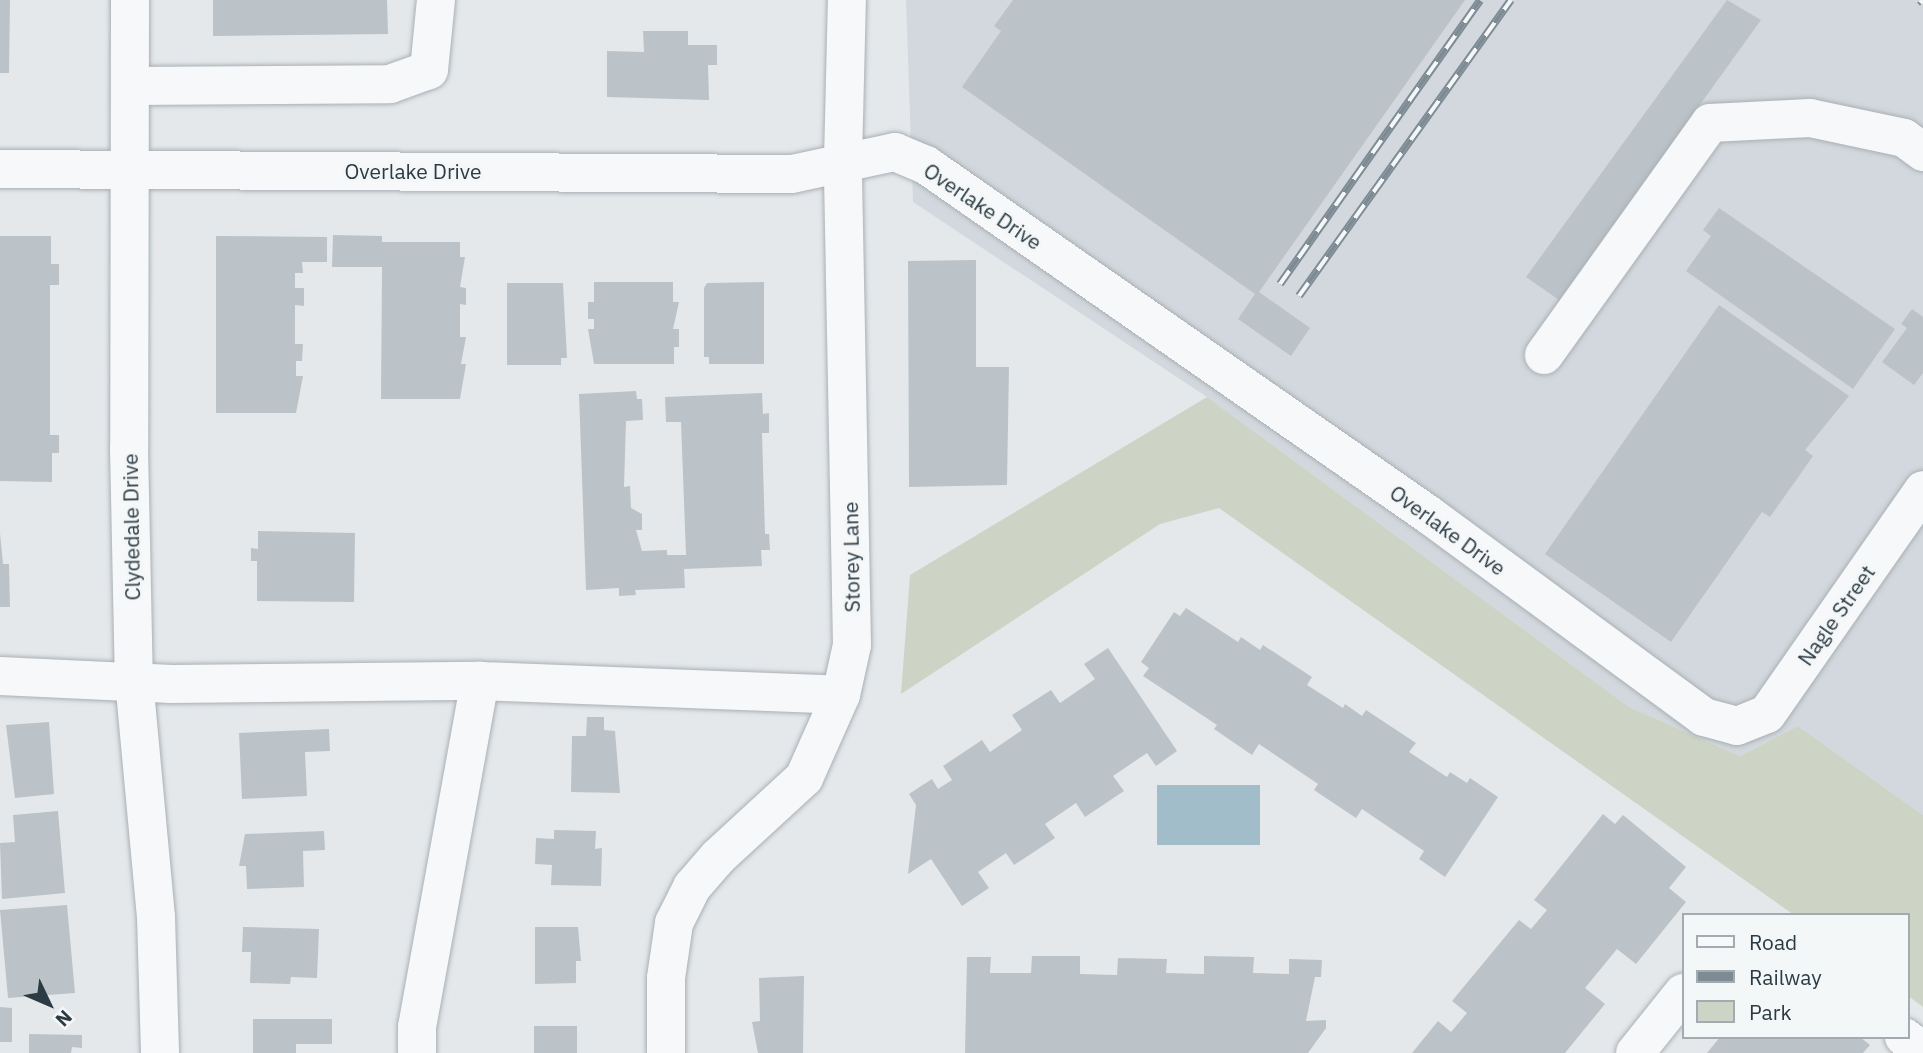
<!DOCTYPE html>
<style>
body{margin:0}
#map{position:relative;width:1923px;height:1053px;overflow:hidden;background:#e4e8eb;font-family:"IBM Plex Sans",sans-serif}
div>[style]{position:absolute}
.built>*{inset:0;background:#d2d8dd}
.green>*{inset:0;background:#cdd4c5}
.water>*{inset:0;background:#a1bdc9}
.building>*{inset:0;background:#bbc3c8}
.roads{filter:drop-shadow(0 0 2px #a9b0b5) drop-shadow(0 0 2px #a9b0b5)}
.minor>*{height:38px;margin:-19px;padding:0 19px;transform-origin:19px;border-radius:19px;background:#f7f8f9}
.rail>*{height:8px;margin-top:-4px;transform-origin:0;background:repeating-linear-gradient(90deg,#f4f7f8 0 16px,#7e8b94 0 32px);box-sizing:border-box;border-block:2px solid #7e8b94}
span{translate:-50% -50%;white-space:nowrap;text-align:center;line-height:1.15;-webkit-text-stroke:6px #f4f7f8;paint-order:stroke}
.street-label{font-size:21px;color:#2c3a43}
.legend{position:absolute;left:1682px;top:913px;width:228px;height:126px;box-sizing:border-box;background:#f4f7f8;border:2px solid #a4abb0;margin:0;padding:9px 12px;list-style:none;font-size:21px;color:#2c3a43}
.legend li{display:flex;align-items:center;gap:14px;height:35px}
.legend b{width:35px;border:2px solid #a4abb0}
.north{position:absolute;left:14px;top:969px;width:70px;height:70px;-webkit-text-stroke:5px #f4f7f8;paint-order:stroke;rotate:134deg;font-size:19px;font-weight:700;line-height:28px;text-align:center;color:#2c3a43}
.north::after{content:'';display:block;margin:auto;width:24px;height:32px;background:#2c3a43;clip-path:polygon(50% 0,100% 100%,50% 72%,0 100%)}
</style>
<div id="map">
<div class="built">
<div style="clip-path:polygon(906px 0,1923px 0,1923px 815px,1798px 726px,1740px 756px,1629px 707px,1207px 397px,913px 202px)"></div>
</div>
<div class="green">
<div style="clip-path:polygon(1207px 397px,1629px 707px,1740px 756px,1798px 726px,1923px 815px,1923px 1007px,1907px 995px,1907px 915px,1794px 915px,1219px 508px,1160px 524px,901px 694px,910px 575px)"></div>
</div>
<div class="water">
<div style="clip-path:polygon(1157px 785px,1260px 785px,1260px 845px,1157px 845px)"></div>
</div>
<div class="building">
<div style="clip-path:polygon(0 0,10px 0,9px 73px,0 73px)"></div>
<div style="clip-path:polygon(213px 0,387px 0,388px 34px,213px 36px)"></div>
<div style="clip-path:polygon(1013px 0,1465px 0,1259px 292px,1310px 328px,1291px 356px,1238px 319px,1255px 294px,962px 87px,1001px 31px,994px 26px)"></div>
<div style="clip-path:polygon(1727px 0,1761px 20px,1559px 300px,1526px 277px)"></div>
<div style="clip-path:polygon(643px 31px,688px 31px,688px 45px,717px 45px,717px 65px,708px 65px,709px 100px,607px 97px,607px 51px,644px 52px)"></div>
<div style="clip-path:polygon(1719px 208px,1895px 329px,1853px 389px,1686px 271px,1711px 236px,1703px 230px)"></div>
<div style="clip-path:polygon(333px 235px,382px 236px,382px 242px,460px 242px,460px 257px,465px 257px,460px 287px,466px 288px,466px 305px,460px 304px,460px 337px,466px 337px,461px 364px,466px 364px,460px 399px,381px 399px,382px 267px,332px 267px)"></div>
<div style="clip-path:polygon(0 236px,51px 236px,51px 264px,59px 264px,59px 285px,50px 285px,50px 435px,59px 435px,59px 453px,52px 453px,52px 482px,0 481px)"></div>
<div style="clip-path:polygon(216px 236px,327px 237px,327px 262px,302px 262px,303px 273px,295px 273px,295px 288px,304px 288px,304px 306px,295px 305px,295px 344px,303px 344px,302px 361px,296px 361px,296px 376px,303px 376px,296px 413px,216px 413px)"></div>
<div style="clip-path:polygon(976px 260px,976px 367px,1009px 367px,1007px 485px,909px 487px,908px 261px)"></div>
<div style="clip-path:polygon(594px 282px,673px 282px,673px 302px,679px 302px,673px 329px,679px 329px,679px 347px,674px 347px,674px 364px,594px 364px,588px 329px,594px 329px,594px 319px,588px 319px,588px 302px,594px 302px)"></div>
<div style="clip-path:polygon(764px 282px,764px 364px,709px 364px,709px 357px,704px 357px,704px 288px,707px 283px)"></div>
<div style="clip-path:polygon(507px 283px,563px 283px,567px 358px,561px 358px,561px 365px,507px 365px)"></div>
<div style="clip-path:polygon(1719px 305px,1849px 396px,1805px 450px,1813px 456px,1770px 517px,1762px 512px,1671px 642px,1545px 554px)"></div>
<div style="clip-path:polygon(1912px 309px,1923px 317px,1923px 373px,1914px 385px,1882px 362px,1907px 328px,1901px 324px)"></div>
<div style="clip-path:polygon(636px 391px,637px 399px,642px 399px,643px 420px,626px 421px,624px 487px,630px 486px,631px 508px,642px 514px,642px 530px,636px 530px,642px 551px,667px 550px,667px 555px,686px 555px,681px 422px,666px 422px,665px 397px,762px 393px,763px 414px,769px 413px,769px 433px,762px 433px,765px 534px,769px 534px,770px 550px,761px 550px,762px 566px,684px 569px,685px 588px,635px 590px,636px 595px,619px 596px,619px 588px,586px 590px,579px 394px)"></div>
<div style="clip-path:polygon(258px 531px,355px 533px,354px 602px,257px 601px,257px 561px,251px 561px,251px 548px,258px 549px)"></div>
<div style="clip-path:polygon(0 533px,3px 564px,9px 564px,10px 607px,0 607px)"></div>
<div style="clip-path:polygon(1186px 608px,1238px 642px,1241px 637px,1260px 650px,1263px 645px,1312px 677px,1307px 685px,1343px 708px,1345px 704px,1362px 716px,1366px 710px,1416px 743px,1409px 752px,1447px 777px,1450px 772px,1467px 783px,1470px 778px,1498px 797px,1445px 877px,1419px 859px,1424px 851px,1362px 809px,1356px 818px,1314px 790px,1318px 784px,1259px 744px,1252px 755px,1214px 729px,1217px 725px,1143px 676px,1149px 668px,1141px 662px,1174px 612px,1180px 616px)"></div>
<div style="clip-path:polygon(1108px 648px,1177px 751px,1156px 766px,1147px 753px,1113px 776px,1124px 791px,1085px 817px,1076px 803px,1045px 824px,1055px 838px,1014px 865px,1006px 853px,978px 872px,989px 888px,962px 906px,931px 859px,908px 874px,916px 805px,909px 794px,932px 779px,938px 789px,952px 780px,943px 766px,982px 740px,990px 752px,1022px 730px,1012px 715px,1051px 690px,1060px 703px,1095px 679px,1084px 664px)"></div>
<div style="clip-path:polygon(587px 717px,604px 717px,604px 730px,615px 731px,620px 793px,571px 792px,572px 736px,586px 736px)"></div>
<div style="clip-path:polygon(49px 722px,54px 794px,15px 798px,6px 725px)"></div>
<div style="clip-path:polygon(329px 729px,330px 751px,305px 752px,307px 796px,242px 799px,239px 733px)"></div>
<div style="clip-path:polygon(58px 811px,65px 893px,2px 899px,0 843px,15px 842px,13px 815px)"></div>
<div style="clip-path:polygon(1603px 814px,1615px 824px,1623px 815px,1686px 867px,1669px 888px,1686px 902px,1636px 964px,1617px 949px,1585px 988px,1605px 1004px,1565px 1053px,1412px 1053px,1438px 1021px,1451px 1032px,1467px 1013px,1452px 1001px,1519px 920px,1531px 929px,1547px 910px,1534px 900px)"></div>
<div style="clip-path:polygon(554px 830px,596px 831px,595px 849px,602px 848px,601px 886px,551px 885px,552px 865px,535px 864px,536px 838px,554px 839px)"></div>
<div style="clip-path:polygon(324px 831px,325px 850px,303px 851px,304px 887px,247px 889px,246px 866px,239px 866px,245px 834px)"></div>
<div style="clip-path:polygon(67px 905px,75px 993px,8px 998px,0 910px)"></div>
<div style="clip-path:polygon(243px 927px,319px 929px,317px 978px,291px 977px,290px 984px,250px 983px,251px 952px,242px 952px)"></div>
<div style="clip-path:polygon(535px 927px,578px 927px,581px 961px,576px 961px,576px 983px,535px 984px)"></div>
<div style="clip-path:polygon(1032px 956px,1080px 956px,1080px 974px,1117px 975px,1118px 958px,1167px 959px,1166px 973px,1204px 974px,1204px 956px,1254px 957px,1253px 973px,1289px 974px,1289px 959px,1322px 960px,1321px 977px,1315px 977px,1306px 1021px,1326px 1020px,1326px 1028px,1308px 1053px,965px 1053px,967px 957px,991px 957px,990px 973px,1031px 973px)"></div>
<div style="clip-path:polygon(804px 976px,803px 1053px,758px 1053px,752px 1022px,760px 1021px,759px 978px)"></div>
<div style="clip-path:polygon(0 1007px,12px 1008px,12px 1042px,0 1042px)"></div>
<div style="clip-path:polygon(253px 1019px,332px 1019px,332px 1044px,296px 1044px,296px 1053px,253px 1053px)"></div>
<div style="clip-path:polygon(534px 1026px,577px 1026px,577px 1053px,534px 1053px)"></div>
<div style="clip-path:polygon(29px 1034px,82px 1035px,82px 1048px,72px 1047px,71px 1053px,29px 1053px)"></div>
<div style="clip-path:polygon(1720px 1037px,1860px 1037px,1870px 1045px,1863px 1053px,1707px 1053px)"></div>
</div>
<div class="roads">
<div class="minor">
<div style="left:130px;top:0;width:448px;rotate:90.1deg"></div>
<div style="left:129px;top:448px;width:232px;rotate:88.8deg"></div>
<div style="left:134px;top:680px;width:238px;rotate:84.7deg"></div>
<div style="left:156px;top:917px;width:136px;rotate:88.3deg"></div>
<div style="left:130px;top:86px;width:260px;rotate:-0.4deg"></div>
<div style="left:390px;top:84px;width:41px;rotate:-19.7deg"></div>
<div style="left:429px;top:70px;width:70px;rotate:-84.3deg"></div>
<div style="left:0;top:169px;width:792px;rotate:0.36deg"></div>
<div style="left:792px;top:174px;width:105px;rotate:-12.1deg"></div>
<div style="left:895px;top:152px;width:34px;rotate:23deg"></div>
<div style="left:926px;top:165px;width:613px;rotate:34.83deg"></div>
<div style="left:1429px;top:515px;width:341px;rotate:36.3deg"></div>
<div style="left:1704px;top:717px;width:34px;rotate:15deg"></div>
<div style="left:1737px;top:726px;width:32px;rotate:-22deg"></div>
<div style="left:1767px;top:714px;width:273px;rotate:-55.1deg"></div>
<div style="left:1544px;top:355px;width:285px;rotate:-54.4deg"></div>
<div style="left:1710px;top:123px;width:100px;rotate:-2.9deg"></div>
<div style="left:1810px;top:118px;width:96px;rotate:12deg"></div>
<div style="left:1904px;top:138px;width:24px;rotate:36deg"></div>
<div style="left:0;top:676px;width:172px;rotate:2.7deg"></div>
<div style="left:172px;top:684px;width:308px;rotate:-0.6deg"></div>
<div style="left:480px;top:681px;width:361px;rotate:2.2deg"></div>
<div style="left:1904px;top:1037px;width:24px;rotate:36deg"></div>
<div style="left:417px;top:1053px;width:26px;rotate:-90deg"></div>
<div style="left:417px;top:1027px;width:352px;rotate:-79.7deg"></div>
<div style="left:666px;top:1053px;width:75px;rotate:-90deg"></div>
<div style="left:666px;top:978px;width:56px;rotate:-81.7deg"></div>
<div style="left:674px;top:923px;width:40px;rotate:-63.4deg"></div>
<div style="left:692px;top:887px;width:40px;rotate:-49deg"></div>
<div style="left:718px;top:857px;width:117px;rotate:-42.6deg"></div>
<div style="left:804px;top:778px;width:91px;rotate:-66deg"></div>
<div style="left:841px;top:695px;width:51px;rotate:-77.6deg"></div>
<div style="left:852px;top:645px;width:485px;rotate:-91.1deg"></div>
<div style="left:843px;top:160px;width:160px;rotate:-88.6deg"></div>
<div style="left:1635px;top:1053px;width:77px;rotate:-51.3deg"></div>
</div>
</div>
<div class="rail">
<div style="left:1920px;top:0;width:4px;rotate:45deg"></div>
<div style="left:1280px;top:284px;width:347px;rotate:-54.8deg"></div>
<div style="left:1299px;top:296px;width:364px;rotate:-54.4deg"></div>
</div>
<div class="street-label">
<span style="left:413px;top:171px">Overlake Drive</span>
<span style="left:983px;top:206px;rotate:34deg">Overlake Drive</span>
<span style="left:131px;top:527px;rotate:-91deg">Clydedale Drive</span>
<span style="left:1448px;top:530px;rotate:36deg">Overlake Drive</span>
<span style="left:851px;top:557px;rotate:-91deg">Storey Lane</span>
<span style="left:1836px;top:615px;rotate:-55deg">Nagle Street</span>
</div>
<ul class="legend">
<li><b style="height:9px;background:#f7f8f9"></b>Road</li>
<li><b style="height:9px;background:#7e8b94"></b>Railway</li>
<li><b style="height:19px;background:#cdd4c5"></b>Park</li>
</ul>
<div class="north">N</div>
</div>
